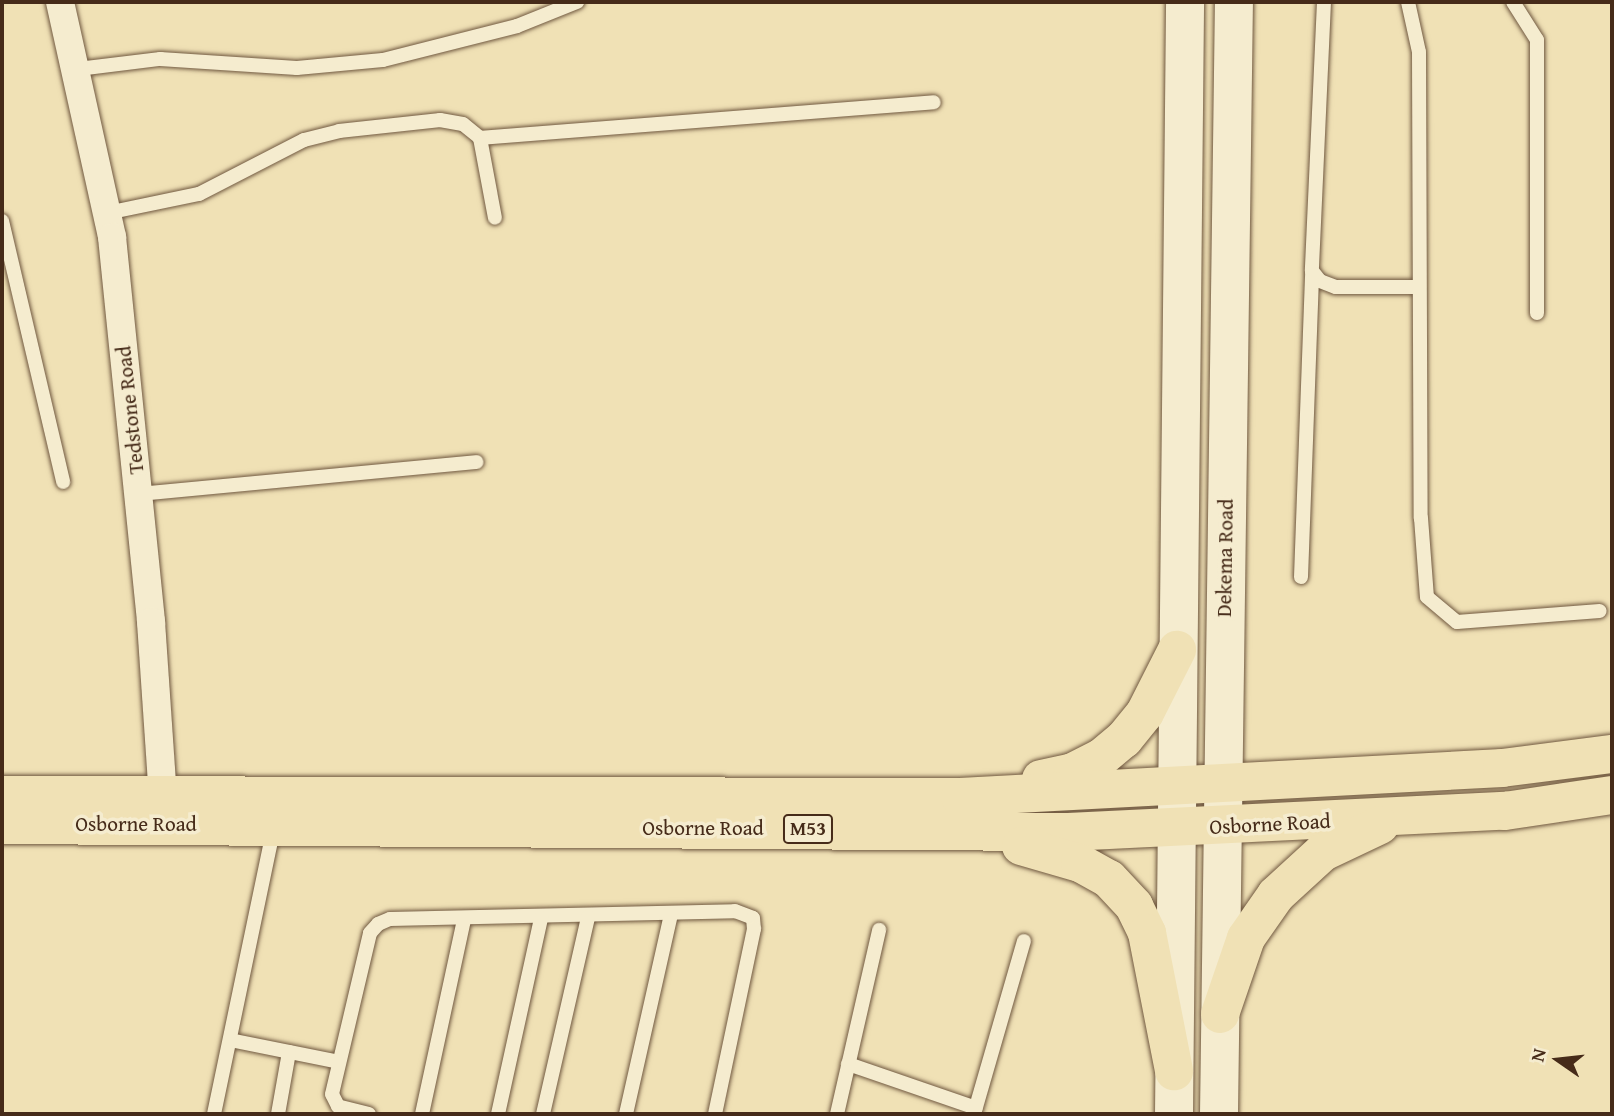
<!DOCTYPE html>
<style>
body{margin:0}
#map{position:relative;width:1614px;height:1116px;overflow:hidden;background:#f0e1b5;font-family:"Gentium Book Plus",serif}
div>[style]{position:absolute}
.roads{filter:drop-shadow(0 0 2px #705840) drop-shadow(0 0 2px #705840)}
.lane>*{height:14px;margin:-7px;padding:0 7px;transform-origin:7px;border-radius:7px;background:#f5eccf}
.street>*{height:28px;margin:-14px;padding:0 14px;transform-origin:14px;border-radius:14px;background:#f5eccf}
.secondary>*{height:38px;margin:-19px;padding:0 19px;transform-origin:19px;border-radius:19px;background:#f5eccf}
.primary>*{height:38px;margin:-19px;padding:0 19px;transform-origin:19px;border-radius:19px;background:#f0e1b5}
span{translate:-50% -50%;white-space:nowrap;text-align:center;line-height:1.15;-webkit-text-stroke:7px #f5eccf;paint-order:stroke}
.shield-label span{padding:2px 5px;background:#f5eccf;border:2px solid;border-radius:5px;-webkit-text-stroke-width:0}
.shield-label{font-size:19px;color:#462b19;font-weight:700}
.street-label{font-size:21px;color:#462b19}
.frame{position:absolute;inset:0;border:4px solid #462b19;pointer-events:none}
.north{position:absolute;left:1523px;top:1025px;width:70px;height:70px;-webkit-text-stroke:5px #f5eccf;paint-order:stroke;rotate:284deg;font-size:19px;font-weight:700;line-height:28px;text-align:center;color:#462b19}
.north::after{content:'';display:block;margin:auto;width:24px;height:32px;background:#462b19;clip-path:polygon(50% 0,100% 100%,50% 72%,0 100%)}
</style>
<div id="map">
<div class="roads">
<div class="lane">
<div style="left:1324px;top:2px;width:269px;rotate:92.6deg"></div>
<div style="left:1312px;top:271px;width:13px;rotate:51deg"></div>
<div style="left:1320px;top:281px;width:17px;rotate:21deg"></div>
<div style="left:1336px;top:287px;width:82px"></div>
<div style="left:1408px;top:2px;width:51px;rotate:77.6deg"></div>
<div style="left:1419px;top:52px;width:466px;rotate:89.8deg"></div>
<div style="left:1421px;top:518px;width:79px;rotate:85.7deg"></div>
<div style="left:1427px;top:597px;width:39px;rotate:40deg"></div>
<div style="left:1457px;top:622px;width:143px;rotate:-4.4deg"></div>
<div style="left:1513px;top:2px;width:45px;rotate:57.7deg"></div>
<div style="left:1537px;top:40px;width:273px;rotate:90deg"></div>
<div style="left:78px;top:69px;width:83px;rotate:-7deg"></div>
<div style="left:160px;top:59px;width:137px;rotate:3.8deg"></div>
<div style="left:297px;top:68px;width:86px;rotate:-5.3deg"></div>
<div style="left:383px;top:60px;width:138px;rotate:-14.2deg"></div>
<div style="left:517px;top:26px;width:65px;rotate:-21.8deg"></div>
<div style="left:480px;top:138px;width:455px;rotate:-4.5deg"></div>
<div style="left:107px;top:213px;width:94px;rotate:-11.7deg"></div>
<div style="left:199px;top:194px;width:118px;rotate:-27.2deg"></div>
<div style="left:304px;top:140px;width:36px;rotate:-14deg"></div>
<div style="left:339px;top:131px;width:102px;rotate:-6.2deg"></div>
<div style="left:440px;top:120px;width:23px;rotate:10deg"></div>
<div style="left:463px;top:124px;width:22px;rotate:39deg"></div>
<div style="left:480px;top:138px;width:81px;rotate:79.4deg"></div>
<div style="left:2px;top:221px;width:268px;rotate:76.8deg"></div>
<div style="left:138px;top:494px;width:340px;rotate:-5.4deg"></div>
<div style="left:1301px;top:577px;width:306px;rotate:-87.9deg"></div>
<div style="left:230px;top:1040px;width:111px;rotate:11.4deg"></div>
<div style="left:848px;top:1064px;width:135px;rotate:19deg"></div>
<div style="left:214px;top:1114px;width:292px;rotate:-78.2deg"></div>
<div style="left:278px;top:1114px;width:63px;rotate:-79.9deg"></div>
<div style="left:369px;top:1114px;width:32px;rotate:-166deg"></div>
<div style="left:338px;top:1106px;width:13px;rotate:-117deg"></div>
<div style="left:332px;top:1094px;width:165px;rotate:-76.7deg"></div>
<div style="left:370px;top:933px;width:12px;rotate:-48deg"></div>
<div style="left:378px;top:924px;width:13px;rotate:-23deg"></div>
<div style="left:390px;top:919px;width:345px;rotate:-1.3deg"></div>
<div style="left:735px;top:911px;width:19px;rotate:21deg"></div>
<div style="left:753px;top:918px;width:11px;rotate:85deg"></div>
<div style="left:754px;top:929px;width:189px;rotate:101.9deg"></div>
<div style="left:422px;top:1114px;width:199px;rotate:-77.8deg"></div>
<div style="left:498px;top:1114px;width:201px;rotate:-77.6deg"></div>
<div style="left:543px;top:1114px;width:202px;rotate:-77.1deg"></div>
<div style="left:626px;top:1114px;width:205px;rotate:-77.3deg"></div>
<div style="left:837px;top:1114px;width:189px;rotate:-77.1deg"></div>
<div style="left:974px;top:1114px;width:180px;rotate:-73.9deg"></div>
</div>
<div class="street">
<div style="left:60px;top:2px;width:241px;rotate:77.5deg"></div>
<div style="left:112px;top:237px;width:387px;rotate:84.2deg"></div>
<div style="left:151px;top:622px;width:191px;rotate:86.1deg"></div>
</div>
<div class="secondary">
<div style="left:1174px;top:1114px;width:1112px;rotate:-89.43deg"></div>
<div style="left:1219px;top:1114px;width:1112px;rotate:-89.23deg"></div>
</div>
<div class="primary">
<div style="left:1041px;top:779px;width:33px;rotate:-12deg"></div>
<div style="left:1073px;top:772px;width:31px;rotate:-27deg"></div>
<div style="left:1101px;top:758px;width:30px;rotate:-40deg"></div>
<div style="left:1124px;top:739px;width:33px;rotate:-51deg"></div>
<div style="left:1145px;top:713px;width:71px;rotate:-63.1deg"></div>
<div style="left:2px;top:795px;width:958px;rotate:0.12deg"></div>
<div style="left:960px;top:797px;width:543px;rotate:-3.06deg"></div>
<div style="left:1502px;top:768px;width:111px;rotate:-7.3deg"></div>
<div style="left:2px;top:825px;width:1066px;rotate:0.38deg"></div>
<div style="left:1068px;top:832px;width:438px;rotate:-2.8deg"></div>
<div style="left:1505px;top:811px;width:108px;rotate:-8.5deg"></div>
<div style="left:1021px;top:846px;width:61px;rotate:16.1deg"></div>
<div style="left:1080px;top:863px;width:33px;rotate:29deg"></div>
<div style="left:1109px;top:879px;width:37px;rotate:47deg"></div>
<div style="left:1134px;top:906px;width:30px;rotate:64deg"></div>
<div style="left:1147px;top:933px;width:141px;rotate:78.9deg"></div>
<div style="left:1220px;top:1014px;width:80px;rotate:-71.1deg"></div>
<div style="left:1246px;top:938px;width:52px;rotate:-55.1deg"></div>
<div style="left:1276px;top:895px;width:64px;rotate:-42.5deg"></div>
<div style="left:1323px;top:852px;width:63px;rotate:-25.3deg"></div>
</div>
</div>
<div class="shield-label">
<span style="left:808px;top:829px">M53</span>
</div>
<div class="street-label">
<span style="left:130px;top:410px;rotate:-96deg">Tedstone Road</span>
<span style="left:1225px;top:558px;rotate:-89deg">Dekema Road</span>
<span style="left:136px;top:824px">Osborne Road</span>
<span style="left:1270px;top:824px;rotate:-3deg">Osborne Road</span>
<span style="left:703px;top:828px">Osborne Road</span>
</div>
<div class="frame"></div>
<div class="north">N</div>
</div>
